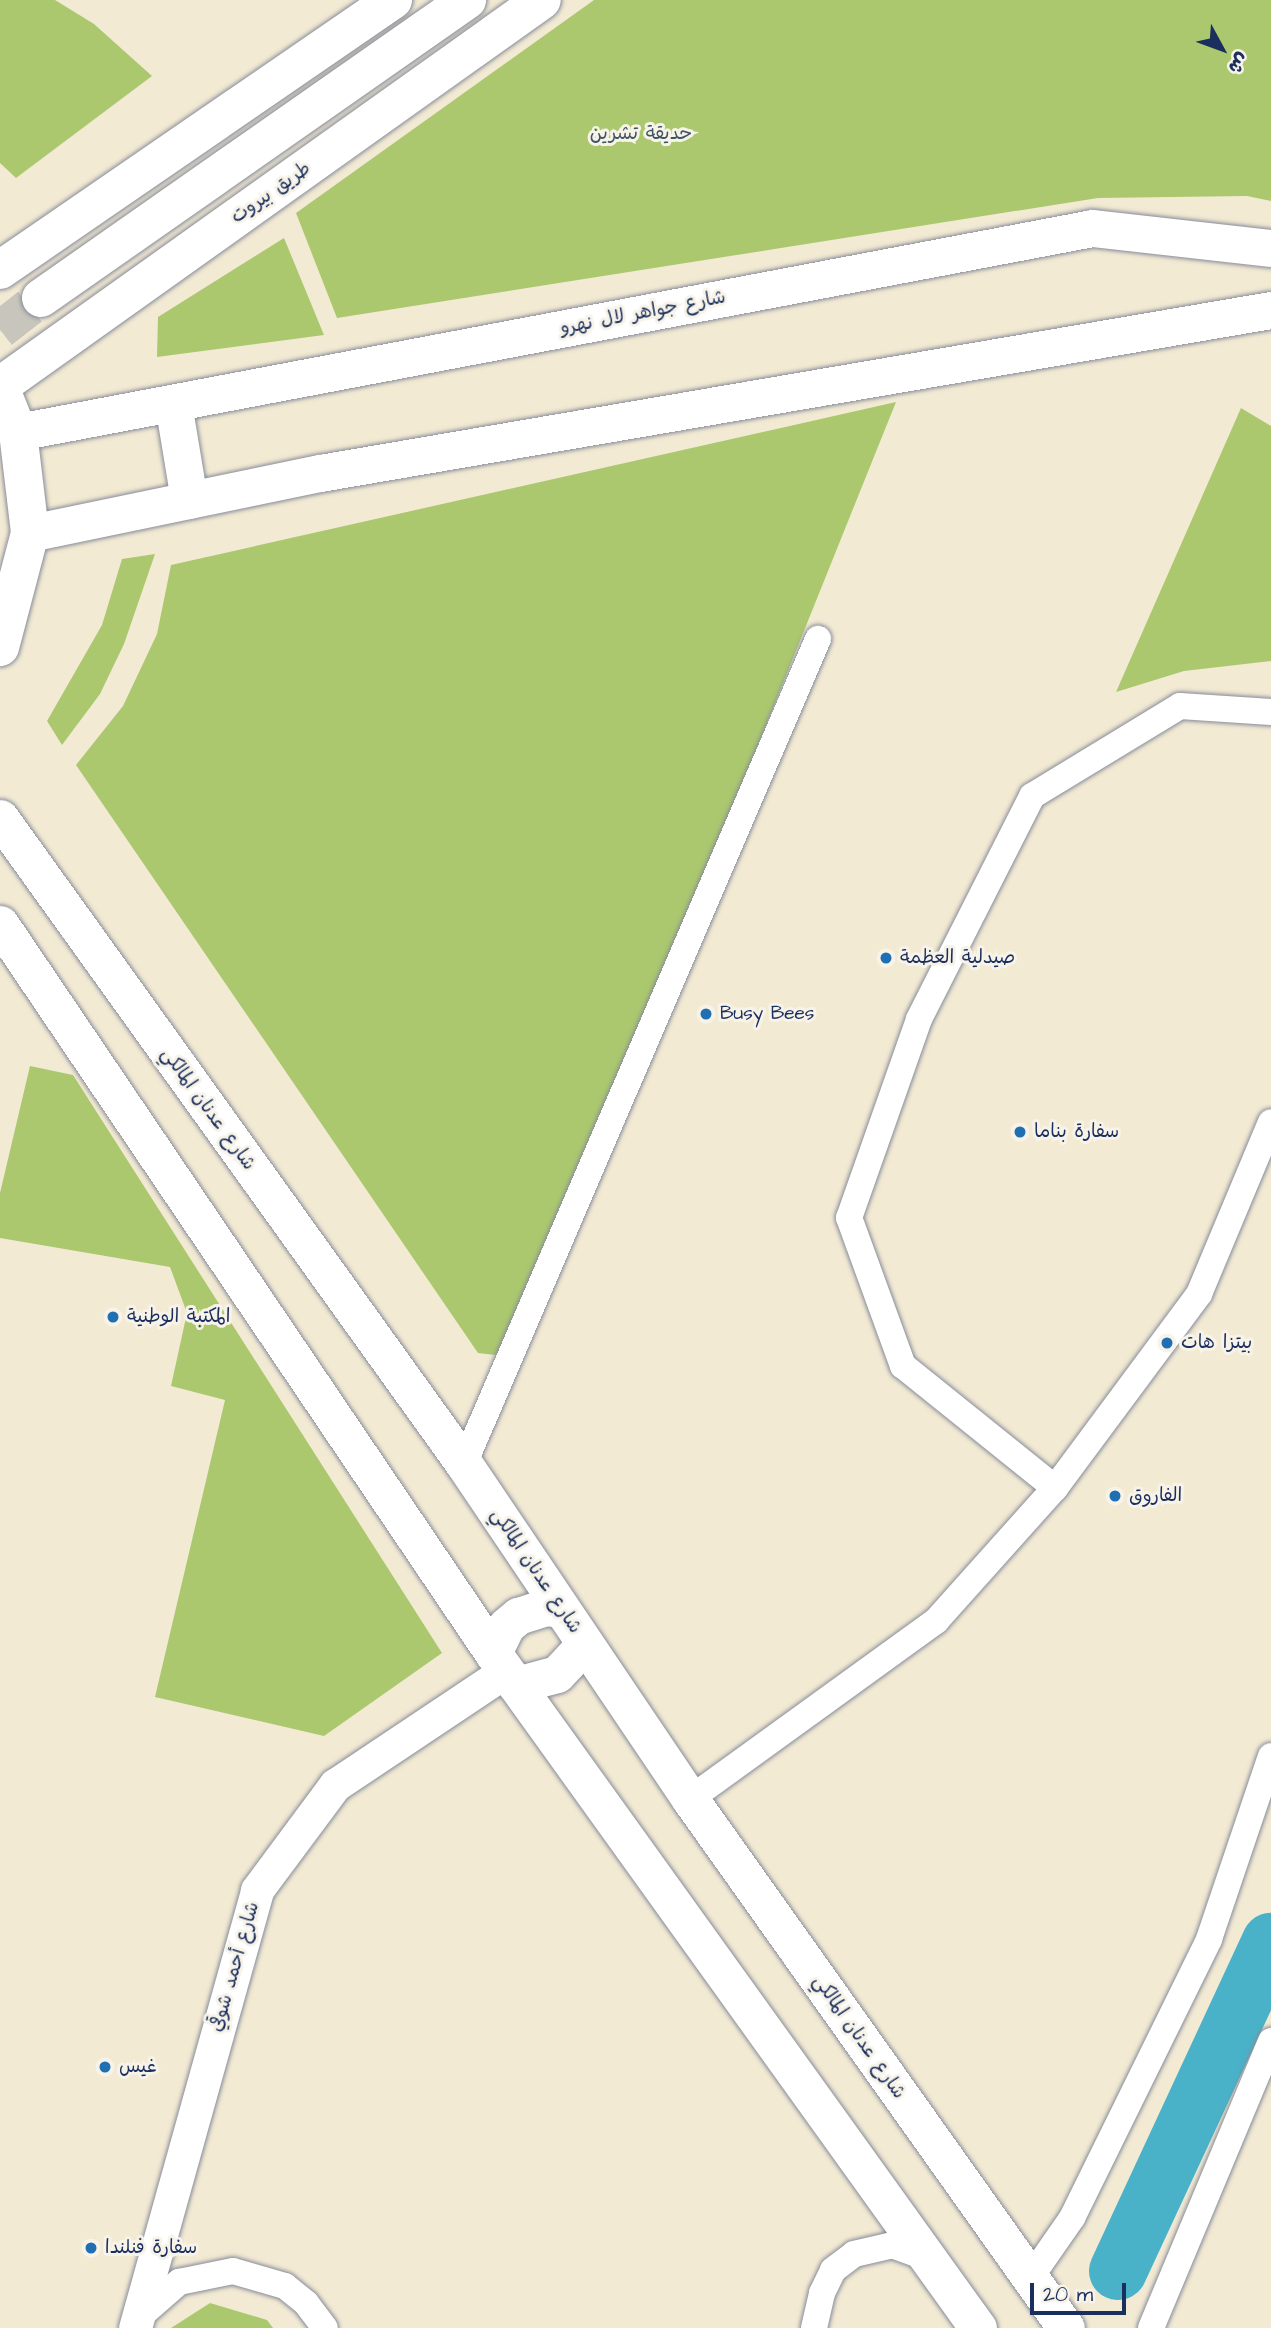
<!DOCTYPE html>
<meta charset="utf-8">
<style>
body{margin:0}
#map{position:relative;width:1271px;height:2328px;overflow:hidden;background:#f3ead4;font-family:"Architects Daughter","Playpen Sans Arabic",sans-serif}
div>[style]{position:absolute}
.green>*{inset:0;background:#abc86f}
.river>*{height:58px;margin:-29px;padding:0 29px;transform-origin:29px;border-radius:29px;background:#49b2c8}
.trunk-tunnel>*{height:38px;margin-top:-19px;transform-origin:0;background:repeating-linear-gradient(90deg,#c8c5bc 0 38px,transparent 0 57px)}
.roads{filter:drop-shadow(0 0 2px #878c99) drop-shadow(0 0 2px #878c99)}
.minor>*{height:26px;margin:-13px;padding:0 13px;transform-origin:13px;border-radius:13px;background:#fff}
.tertiary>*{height:33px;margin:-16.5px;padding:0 16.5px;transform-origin:16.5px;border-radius:16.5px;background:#fff}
.secondary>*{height:37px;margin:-18.5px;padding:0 18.5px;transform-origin:18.5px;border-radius:18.5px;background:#fff}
.primary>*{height:38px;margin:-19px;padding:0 19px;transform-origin:19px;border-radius:19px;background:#fff}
.trunk>*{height:38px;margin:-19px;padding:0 19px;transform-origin:19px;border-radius:19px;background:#fff}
.dots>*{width:19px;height:19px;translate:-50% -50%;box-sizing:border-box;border:4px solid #f7f3e8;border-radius:50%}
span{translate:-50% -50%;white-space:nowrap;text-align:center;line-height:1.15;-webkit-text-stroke:6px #f7f3e8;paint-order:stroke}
.park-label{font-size:19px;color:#3f5562}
.street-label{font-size:19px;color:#1b2f5e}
.poi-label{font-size:19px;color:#1b2f5e}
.left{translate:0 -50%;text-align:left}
.north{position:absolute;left:1187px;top:14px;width:70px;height:70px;-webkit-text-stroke:5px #f7f3e8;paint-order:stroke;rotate:131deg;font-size:19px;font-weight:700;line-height:28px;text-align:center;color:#1b2f5e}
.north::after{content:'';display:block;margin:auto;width:24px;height:32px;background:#1b2f5e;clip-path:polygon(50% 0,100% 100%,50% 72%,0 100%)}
.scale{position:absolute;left:1030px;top:2283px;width:96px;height:32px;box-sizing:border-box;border:4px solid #1b2f5e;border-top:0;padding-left:9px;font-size:21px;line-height:24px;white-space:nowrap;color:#1b2f5e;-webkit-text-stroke:5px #f7f3e8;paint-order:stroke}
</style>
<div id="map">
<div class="green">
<div style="clip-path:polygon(0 0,55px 0,94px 24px,152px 76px,16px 178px,0 163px)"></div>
<div style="clip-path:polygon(594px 0,1271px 0,1271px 201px,1247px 196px,1098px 198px,337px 318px,296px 213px)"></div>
<div style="clip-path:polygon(284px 238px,324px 335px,157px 357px,158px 317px)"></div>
<div style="clip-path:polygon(896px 402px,512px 1357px,478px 1353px,76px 765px,123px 706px,157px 634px,171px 565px)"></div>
<div style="clip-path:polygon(1241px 408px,1271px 426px,1271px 661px,1184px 671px,1116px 692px)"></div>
<div style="clip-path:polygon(155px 554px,124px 644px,100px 694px,62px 745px,47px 721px,102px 625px,122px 559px)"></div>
<div style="clip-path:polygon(30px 1066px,73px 1075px,442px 1653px,324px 1736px,155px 1697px,225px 1400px,171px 1386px,187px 1313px,170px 1267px,0 1238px,0 1193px)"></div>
<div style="clip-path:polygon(210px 2303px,267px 2320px,273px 2328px,171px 2328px)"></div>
</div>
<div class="river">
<div style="left:1118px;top:2271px;width:363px;rotate:-65.1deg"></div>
</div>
<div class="trunk-tunnel">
<div style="left:0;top:330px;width:52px;rotate:-38deg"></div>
</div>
<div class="roads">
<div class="minor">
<div style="left:464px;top:1464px;width:898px;rotate:-66.78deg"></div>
<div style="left:1055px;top:1488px;width:195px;rotate:-141.2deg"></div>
<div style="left:903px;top:1366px;width:158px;rotate:-110deg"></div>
<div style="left:849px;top:1218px;width:211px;rotate:-70.6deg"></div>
<div style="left:919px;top:1019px;width:250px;rotate:-63.1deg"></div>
<div style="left:1032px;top:796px;width:173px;rotate:-31.3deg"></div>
<div style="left:1180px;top:706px;width:91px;rotate:3.8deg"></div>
<div style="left:690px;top:1799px;width:304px;rotate:-35.9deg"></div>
<div style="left:936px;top:1621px;width:178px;rotate:-48.2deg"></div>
<div style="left:1055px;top:1488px;width:242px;rotate:-53.4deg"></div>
<div style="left:1199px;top:1294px;width:186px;rotate:-67.3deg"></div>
<div style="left:1031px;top:2277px;width:72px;rotate:-55.2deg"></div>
<div style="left:1072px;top:2218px;width:311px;rotate:-63.8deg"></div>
<div style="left:1209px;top:1939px;width:193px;rotate:-71.3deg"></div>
<div style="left:138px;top:2318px;width:55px;rotate:-41.3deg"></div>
<div style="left:179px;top:2282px;width:55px;rotate:-11.5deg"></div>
<div style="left:233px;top:2271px;width:54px;rotate:16.1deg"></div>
<div style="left:285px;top:2286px;width:27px;rotate:39deg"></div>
<div style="left:306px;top:2303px;width:31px;rotate:53deg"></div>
<div style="left:814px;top:2328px;width:36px;rotate:-77deg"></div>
<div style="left:822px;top:2293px;width:25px;rotate:-64deg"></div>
<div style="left:833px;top:2270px;width:26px;rotate:-37deg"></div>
<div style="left:854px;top:2254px;width:39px;rotate:-13deg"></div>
<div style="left:892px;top:2245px;width:38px;rotate:20deg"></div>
<div style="left:1151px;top:2328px;width:311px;rotate:-67.3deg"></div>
</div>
<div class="tertiary">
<div style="left:135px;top:2328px;width:455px;rotate:-74.4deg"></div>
<div style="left:257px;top:1890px;width:131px;rotate:-53.4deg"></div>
<div style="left:335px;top:1785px;width:206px;rotate:-33.7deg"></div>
</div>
<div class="secondary">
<div style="left:173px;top:403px;width:98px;rotate:80.6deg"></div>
<div style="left:18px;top:432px;width:1093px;rotate:-10.75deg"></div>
<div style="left:1092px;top:228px;width:180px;rotate:6.4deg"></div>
<div style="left:30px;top:533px;width:296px;rotate:-11.7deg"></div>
<div style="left:320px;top:473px;width:965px;rotate:-9.73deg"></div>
<div style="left:0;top:818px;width:795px;rotate:54.31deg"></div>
<div style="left:464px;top:1464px;width:404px;rotate:56deg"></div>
<div style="left:690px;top:1799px;width:649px;rotate:54.6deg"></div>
<div style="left:0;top:924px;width:880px;rotate:55.93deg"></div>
<div style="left:493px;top:1653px;width:831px;rotate:54.3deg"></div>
<div style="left:493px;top:1653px;width:30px;rotate:-64deg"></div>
<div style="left:506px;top:1626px;width:16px;rotate:-40deg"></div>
<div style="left:518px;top:1616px;width:29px;rotate:-18deg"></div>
<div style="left:546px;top:1607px;width:15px;rotate:8deg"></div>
<div style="left:516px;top:1685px;width:42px;rotate:-15deg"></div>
<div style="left:557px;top:1674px;width:41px;rotate:-47deg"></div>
</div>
<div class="primary">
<div style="left:0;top:270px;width:477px;rotate:-34.5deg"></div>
<div style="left:0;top:386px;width:665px;rotate:-35.46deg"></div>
</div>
<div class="trunk">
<div style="left:41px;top:298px;width:520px;rotate:-34.97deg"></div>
<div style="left:0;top:387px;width:48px;rotate:68.2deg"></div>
<div style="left:18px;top:432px;width:102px;rotate:83.2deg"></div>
<div style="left:30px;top:533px;width:118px;rotate:104.7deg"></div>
</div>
</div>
<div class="dots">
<div style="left:886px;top:958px;background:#1f6fb2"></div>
<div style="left:706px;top:1014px;background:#1f6fb2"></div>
<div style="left:1020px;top:1132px;background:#1f6fb2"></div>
<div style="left:113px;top:1317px;background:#1f6fb2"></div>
<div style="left:1167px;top:1343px;background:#1f6fb2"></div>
<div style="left:1115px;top:1496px;background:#1f6fb2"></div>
<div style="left:105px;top:2067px;background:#1f6fb2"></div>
<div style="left:91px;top:2248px;background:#1f6fb2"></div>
</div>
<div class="park-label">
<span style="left:641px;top:134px">حديقة تشرين</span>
</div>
<div class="street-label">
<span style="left:271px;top:193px;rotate:-35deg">طريق بيروت</span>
<span style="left:643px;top:313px;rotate:-11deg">شارع جواهر لال نهرو</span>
<span style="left:208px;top:1109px;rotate:54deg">شارع عدنان المالكي</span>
<span style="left:536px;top:1571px;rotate:56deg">شارع عدنان المالكي</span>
<span style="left:235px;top:1967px;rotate:-74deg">شارع أحمد شوقي</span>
<span style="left:859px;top:2037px;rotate:55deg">شارع عدنان المالكي</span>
</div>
<div class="poi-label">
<span class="left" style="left:900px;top:958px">صيدلية العظمة</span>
<span class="left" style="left:720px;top:1014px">Busy Bees</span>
<span class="left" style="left:1034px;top:1132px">سفارة بناما</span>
<span class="left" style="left:127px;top:1317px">المكتبة الوطنية</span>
<span class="left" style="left:1181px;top:1343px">بیتزا هات</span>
<span class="left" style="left:1129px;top:1496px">الفاروق</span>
<span class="left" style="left:119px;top:2067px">غيس</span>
<span class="left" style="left:105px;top:2248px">سفارة فنلندا</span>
</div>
<div class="north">ش</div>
<div class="scale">20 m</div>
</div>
